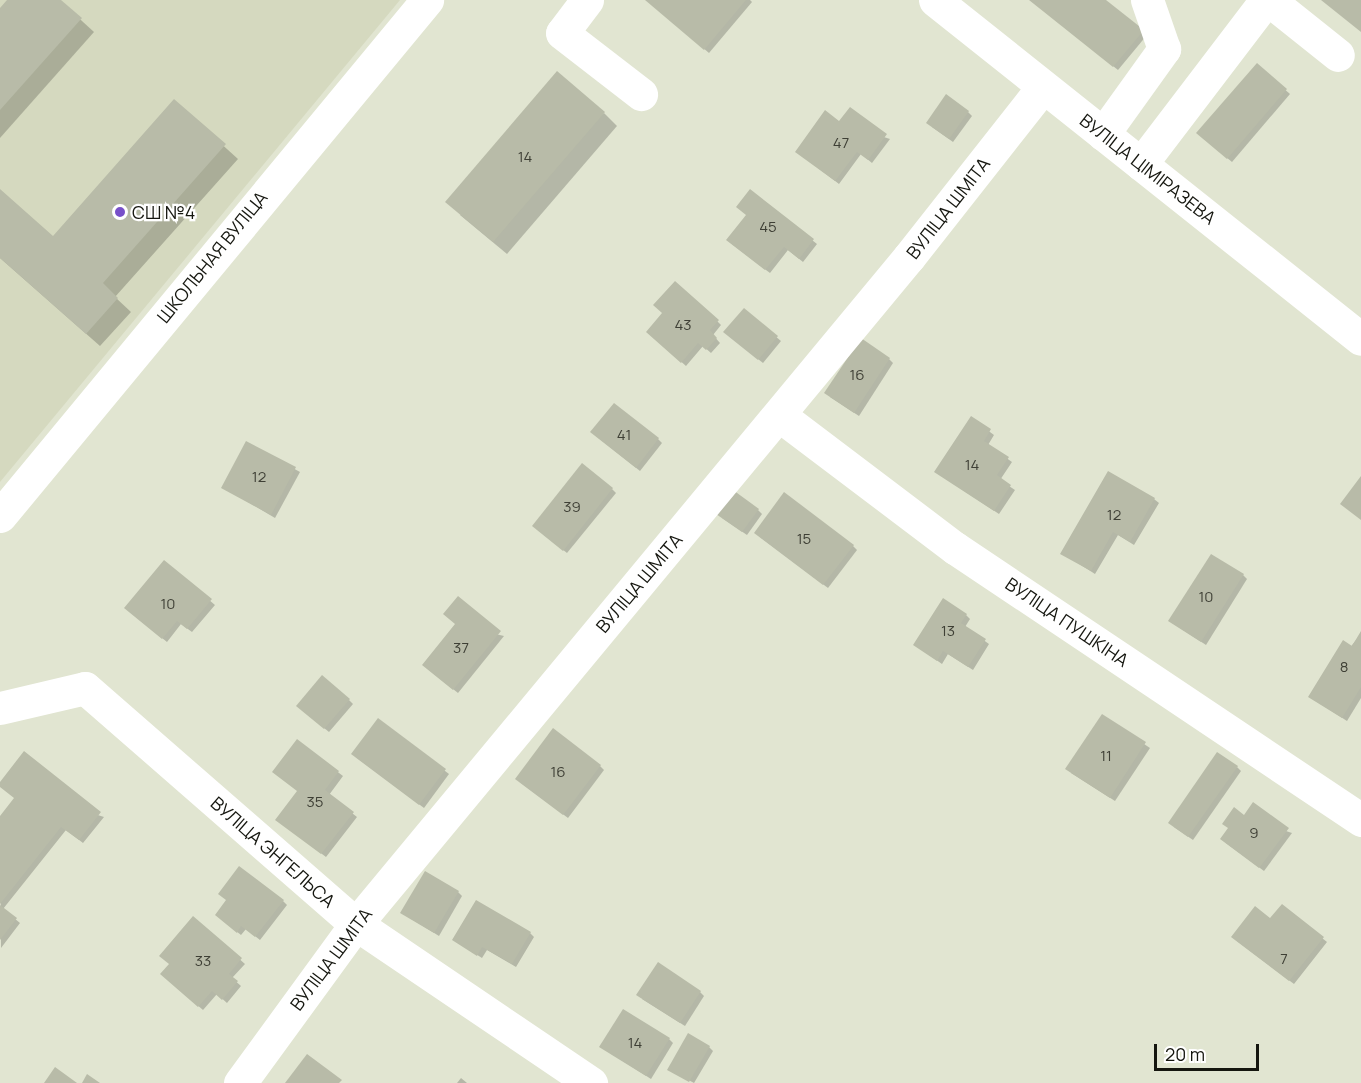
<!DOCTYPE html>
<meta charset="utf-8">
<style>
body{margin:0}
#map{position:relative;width:1361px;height:1083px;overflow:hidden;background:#e1e5d1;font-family:Manrope,sans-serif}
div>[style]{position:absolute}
.built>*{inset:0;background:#d5d9bf}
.shadow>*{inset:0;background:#0003}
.building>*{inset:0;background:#b8bba8}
.minor>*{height:33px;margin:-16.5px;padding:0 16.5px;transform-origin:16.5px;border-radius:16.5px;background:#fff}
.dots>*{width:16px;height:16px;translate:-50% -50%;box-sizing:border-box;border:3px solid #fff;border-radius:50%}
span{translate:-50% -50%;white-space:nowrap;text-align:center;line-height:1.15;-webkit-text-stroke:4.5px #fff;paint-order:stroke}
.number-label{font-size:15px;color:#3e3f35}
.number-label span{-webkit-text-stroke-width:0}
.street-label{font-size:18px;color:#15160f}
.poi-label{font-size:18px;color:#15160f}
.left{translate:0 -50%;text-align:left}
.scale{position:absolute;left:1154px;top:1044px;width:105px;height:27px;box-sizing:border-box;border:3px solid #15160f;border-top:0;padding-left:8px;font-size:18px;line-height:21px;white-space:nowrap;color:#15160f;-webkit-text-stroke:4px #fff;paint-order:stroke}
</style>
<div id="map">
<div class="built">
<div style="clip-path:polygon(0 0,400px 0,0 482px)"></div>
</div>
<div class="shadow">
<div style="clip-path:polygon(9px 0,59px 0,94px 32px,0 138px,0 10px)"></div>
<div style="clip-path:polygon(647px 0,750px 0,752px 2px,709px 53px)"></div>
<div style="clip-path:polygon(1030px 0,1103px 0,1147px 35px,1118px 70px)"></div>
<div style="clip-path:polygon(1257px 65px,1290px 94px,1232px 162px,1202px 137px)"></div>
<div style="clip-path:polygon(174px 101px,238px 159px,115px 297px,131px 312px,100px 346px,0 258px,0 191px,53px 238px)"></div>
<div style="clip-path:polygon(968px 112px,972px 116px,953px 142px,932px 127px)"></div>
<div style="clip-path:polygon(604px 113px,617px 126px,507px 254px,460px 215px)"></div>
<div style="clip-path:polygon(840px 123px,890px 139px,872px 163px,861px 154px,839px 184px,801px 155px)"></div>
<div style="clip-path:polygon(750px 191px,817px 244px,803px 262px,788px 250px,770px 273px,732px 244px,748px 215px)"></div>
<div style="clip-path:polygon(744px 310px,781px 341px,763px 363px,729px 336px)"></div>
<div style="clip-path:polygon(664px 314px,717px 321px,721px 325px,713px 335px,720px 343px,711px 353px,703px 346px,686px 366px,648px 332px)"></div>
<div style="clip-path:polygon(889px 359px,893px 363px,859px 416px,830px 397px)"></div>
<div style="clip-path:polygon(971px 418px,994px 435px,988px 445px,1012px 462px,1000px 480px,1015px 490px,999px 514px,936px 472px)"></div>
<div style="clip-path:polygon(596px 436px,658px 439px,662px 443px,640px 471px)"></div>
<div style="clip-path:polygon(247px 443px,300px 472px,275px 518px,223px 487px)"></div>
<div style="clip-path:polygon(612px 489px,616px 493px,567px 553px,538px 530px)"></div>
<div style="clip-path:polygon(1154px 499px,1159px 503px,1134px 545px,1118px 535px,1095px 574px,1062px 553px)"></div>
<div style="clip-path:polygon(758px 510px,762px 514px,747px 535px,722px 518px)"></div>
<div style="clip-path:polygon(760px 537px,853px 546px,857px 550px,828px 588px)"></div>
<div style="clip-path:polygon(164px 562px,215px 605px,192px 632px,181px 624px,167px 642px,130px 612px)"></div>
<div style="clip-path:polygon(1243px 575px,1247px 579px,1206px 645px,1174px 624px)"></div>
<div style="clip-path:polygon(966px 615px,970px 619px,965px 627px,989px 644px,973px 670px,948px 654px,942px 664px,915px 645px)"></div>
<div style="clip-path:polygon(457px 625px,504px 636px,458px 693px,428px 669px)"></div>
<div style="clip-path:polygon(1361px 634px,1361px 698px,1347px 721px,1310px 697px)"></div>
<div style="clip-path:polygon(349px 700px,353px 704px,329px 732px,302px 710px)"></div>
<div style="clip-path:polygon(1102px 716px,1150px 748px,1115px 801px,1071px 773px)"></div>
<div style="clip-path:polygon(378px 720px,449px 774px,424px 808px,357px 758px)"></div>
<div style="clip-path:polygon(297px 741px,343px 776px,329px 795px,357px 817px,326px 857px,281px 823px,299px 792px)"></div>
<div style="clip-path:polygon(600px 766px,604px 770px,568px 818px,521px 783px)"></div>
<div style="clip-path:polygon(1237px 767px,1241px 771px,1193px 840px,1174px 827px)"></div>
<div style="clip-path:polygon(0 784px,104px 817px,83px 843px,66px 830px,3px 909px,20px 923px,1px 948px,0 819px,16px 799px)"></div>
<div style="clip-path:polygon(1244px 817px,1292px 833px,1264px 871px,1226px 843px)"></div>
<div style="clip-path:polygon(458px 892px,462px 896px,439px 936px,402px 913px)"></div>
<div style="clip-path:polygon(283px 901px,287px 905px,260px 940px,246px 929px,241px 935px,221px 919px)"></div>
<div style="clip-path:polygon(1282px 906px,1327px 942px,1294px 984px,1237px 941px,1271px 920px)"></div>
<div style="clip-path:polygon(193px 918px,245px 964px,232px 978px,241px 986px,227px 1003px,217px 994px,203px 1010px,166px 978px)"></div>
<div style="clip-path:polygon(530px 933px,534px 937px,516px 967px,487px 950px,482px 958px,454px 940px)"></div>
<div style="clip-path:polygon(700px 992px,704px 996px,685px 1026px,642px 999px)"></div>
<div style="clip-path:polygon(669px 1039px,673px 1043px,651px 1079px,601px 1047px)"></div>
<div style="clip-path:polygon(709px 1047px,713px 1051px,694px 1083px,669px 1069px)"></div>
<div style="clip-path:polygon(461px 1078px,467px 1083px,457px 1083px)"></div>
</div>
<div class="building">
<div style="clip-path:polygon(7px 0,61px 0,82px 18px,0 110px,0 8px)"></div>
<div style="clip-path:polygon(645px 0,746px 0,704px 50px)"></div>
<div style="clip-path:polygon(1029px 0,1106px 0,1144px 30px,1113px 67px)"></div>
<div style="clip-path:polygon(1321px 0,1361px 0,1361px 32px)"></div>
<div style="clip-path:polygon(1257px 63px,1287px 89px,1227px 159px,1196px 133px)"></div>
<div style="clip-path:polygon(557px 71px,605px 112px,493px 242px,445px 202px)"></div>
<div style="clip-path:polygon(946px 94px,969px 111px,949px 139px,926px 123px)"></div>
<div style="clip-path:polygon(174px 99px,226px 144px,103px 283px,118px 298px,86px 334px,0 258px,0 189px,53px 236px)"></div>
<div style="clip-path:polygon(850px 107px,887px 134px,868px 160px,857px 152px,835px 181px,795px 152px,825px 110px,839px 121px)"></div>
<div style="clip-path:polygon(750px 189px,814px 239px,799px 259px,784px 247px,765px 270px,726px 240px,746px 215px,736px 207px)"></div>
<div style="clip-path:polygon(675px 281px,719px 320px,710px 330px,717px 338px,706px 350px,698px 343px,681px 363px,646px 332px,662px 313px,653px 305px)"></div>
<div style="clip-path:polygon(744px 308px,778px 336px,758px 360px,723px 332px)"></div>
<div style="clip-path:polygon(861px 338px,890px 358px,854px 413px,824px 393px)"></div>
<div style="clip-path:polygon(614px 403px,659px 438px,636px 468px,590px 432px)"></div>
<div style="clip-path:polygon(971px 416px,991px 429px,984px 441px,1009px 457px,997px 475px,1011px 485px,994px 511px,934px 472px)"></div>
<div style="clip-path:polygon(246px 441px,296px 467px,271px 515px,221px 488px)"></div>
<div style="clip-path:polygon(582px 463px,613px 488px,563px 551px,532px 526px)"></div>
<div style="clip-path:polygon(1108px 471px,1155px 498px,1130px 542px,1113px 532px,1091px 571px,1060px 554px)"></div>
<div style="clip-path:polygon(1361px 476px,1361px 520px,1340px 504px)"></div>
<div style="clip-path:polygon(733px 490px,759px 509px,742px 532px,716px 514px)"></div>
<div style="clip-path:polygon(784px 492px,854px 545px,823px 585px,754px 533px)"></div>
<div style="clip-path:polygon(1211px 554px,1244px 574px,1201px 642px,1168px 621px)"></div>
<div style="clip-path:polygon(164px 560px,212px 599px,187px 629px,177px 621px,162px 639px,124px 608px)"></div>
<div style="clip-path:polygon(458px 596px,501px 631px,453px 690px,422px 665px,455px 624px,443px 614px)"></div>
<div style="clip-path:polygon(943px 598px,967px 614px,961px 623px,986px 639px,968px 667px,943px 651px,937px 661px,913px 645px)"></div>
<div style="clip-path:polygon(1361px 631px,1361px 687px,1342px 718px,1308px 697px,1343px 640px,1352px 646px)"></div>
<div style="clip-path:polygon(322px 675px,350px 699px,324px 729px,296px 706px)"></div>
<div style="clip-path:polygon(1102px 714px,1146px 742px,1110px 798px,1065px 769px)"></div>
<div style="clip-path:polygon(378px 718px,446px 769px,419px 805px,351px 754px)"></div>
<div style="clip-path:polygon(553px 728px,601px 765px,563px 815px,515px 779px)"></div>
<div style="clip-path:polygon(297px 739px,339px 771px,325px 790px,354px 812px,321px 854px,275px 820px,297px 791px,272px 772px)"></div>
<div style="clip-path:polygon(24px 751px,101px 812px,79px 840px,61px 827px,0 904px,0 816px,14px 798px,0 787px,0 782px)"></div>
<div style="clip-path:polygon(1217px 752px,1238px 766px,1188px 837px,1168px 823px)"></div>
<div style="clip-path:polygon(1253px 802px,1289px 828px,1259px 868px,1220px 839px,1228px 828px,1222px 824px,1234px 807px,1244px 815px)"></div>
<div style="clip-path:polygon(239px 866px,284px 900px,255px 937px,241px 926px,237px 933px,215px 915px,226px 900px,218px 894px)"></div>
<div style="clip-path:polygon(425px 871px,459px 891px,434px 933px,400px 913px)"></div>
<div style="clip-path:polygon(476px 900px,531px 932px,512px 964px,482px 947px,477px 956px,452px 940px)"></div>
<div style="clip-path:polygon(1282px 904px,1324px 937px,1289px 981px,1231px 937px,1255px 906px,1270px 918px)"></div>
<div style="clip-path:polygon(0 905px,17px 918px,0 940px)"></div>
<div style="clip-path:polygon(193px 916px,242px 958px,229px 974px,238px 981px,222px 1000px,212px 991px,198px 1007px,160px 974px,169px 964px,159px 956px)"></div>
<div style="clip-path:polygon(658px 962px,701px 991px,680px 1023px,636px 995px)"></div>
<div style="clip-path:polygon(623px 1009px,670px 1038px,646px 1076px,599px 1047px)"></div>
<div style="clip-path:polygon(688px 1033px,710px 1046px,689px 1082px,667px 1070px)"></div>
<div style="clip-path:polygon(307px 1054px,342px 1080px,339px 1083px,285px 1083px)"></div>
<div style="clip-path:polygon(55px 1067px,77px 1083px,44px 1083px)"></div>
<div style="clip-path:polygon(87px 1074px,100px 1083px,82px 1083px)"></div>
</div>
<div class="minor">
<div style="left:587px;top:0;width:41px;rotate:127.1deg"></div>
<div style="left:562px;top:33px;width:100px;rotate:37.7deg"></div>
<div style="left:935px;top:0;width:544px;rotate:38.51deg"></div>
<div style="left:1269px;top:0;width:88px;rotate:38.6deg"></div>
<div style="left:1103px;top:134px;width:105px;rotate:-54.3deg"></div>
<div style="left:1164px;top:49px;width:52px;rotate:-109.1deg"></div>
<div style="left:1141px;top:164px;width:206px;rotate:-52.7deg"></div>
<div style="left:779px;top:415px;width:221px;rotate:37.1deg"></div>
<div style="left:955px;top:548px;width:489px;rotate:33.8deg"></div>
<div style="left:0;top:516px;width:670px;rotate:-50.39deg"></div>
<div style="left:0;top:708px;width:87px;rotate:-13.2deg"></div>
<div style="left:85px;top:688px;width:359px;rotate:41.1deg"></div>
<div style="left:356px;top:924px;width:284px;rotate:34.1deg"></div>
<div style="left:240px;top:1083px;width:197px;rotate:-53.9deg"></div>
<div style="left:356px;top:924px;width:866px;rotate:-50.34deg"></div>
<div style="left:909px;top:257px;width:216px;rotate:-51.8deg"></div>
</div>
<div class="dots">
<div style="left:120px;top:212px;background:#7850c9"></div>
</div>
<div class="number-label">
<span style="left:841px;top:143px">47</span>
<span style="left:525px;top:157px">14</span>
<span style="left:768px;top:227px">45</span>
<span style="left:683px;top:325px">43</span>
<span style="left:857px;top:375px">16</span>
<span style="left:624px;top:435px">41</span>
<span style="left:972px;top:465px">14</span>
<span style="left:259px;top:477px">12</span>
<span style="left:572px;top:507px">39</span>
<span style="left:1114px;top:515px">12</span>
<span style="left:804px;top:539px">15</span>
<span style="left:1206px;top:597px">10</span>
<span style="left:168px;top:604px">10</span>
<span style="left:948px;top:631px">13</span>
<span style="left:461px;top:648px">37</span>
<span style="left:1344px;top:667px">8</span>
<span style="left:1106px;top:756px">11</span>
<span style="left:558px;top:772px">16</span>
<span style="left:315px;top:802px">35</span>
<span style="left:1254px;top:833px">9</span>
<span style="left:1284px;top:959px">7</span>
<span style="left:203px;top:961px">33</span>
<span style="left:635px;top:1043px">14</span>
</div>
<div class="street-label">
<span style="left:1148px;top:169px;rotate:38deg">ВУЛІЦА ЦІМІРАЗЕВА</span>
<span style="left:948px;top:208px;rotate:-52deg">ВУЛІЦА ШМІТА</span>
<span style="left:212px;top:257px;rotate:-51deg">ШКОЛЬНАЯ ВУЛІЦА</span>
<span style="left:639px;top:583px;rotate:-50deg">ВУЛІЦА ШМІТА</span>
<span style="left:1067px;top:622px;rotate:34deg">ВУЛІЦА ПУШКІНА</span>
<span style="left:273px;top:852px;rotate:41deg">ВУЛІЦА ЭНГЕЛЬСА</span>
<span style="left:331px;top:959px;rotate:-53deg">ВУЛІЦА ШМІТА</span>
</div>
<div class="poi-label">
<span class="left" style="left:132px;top:212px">СШ №4</span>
</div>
<div class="scale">20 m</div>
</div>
